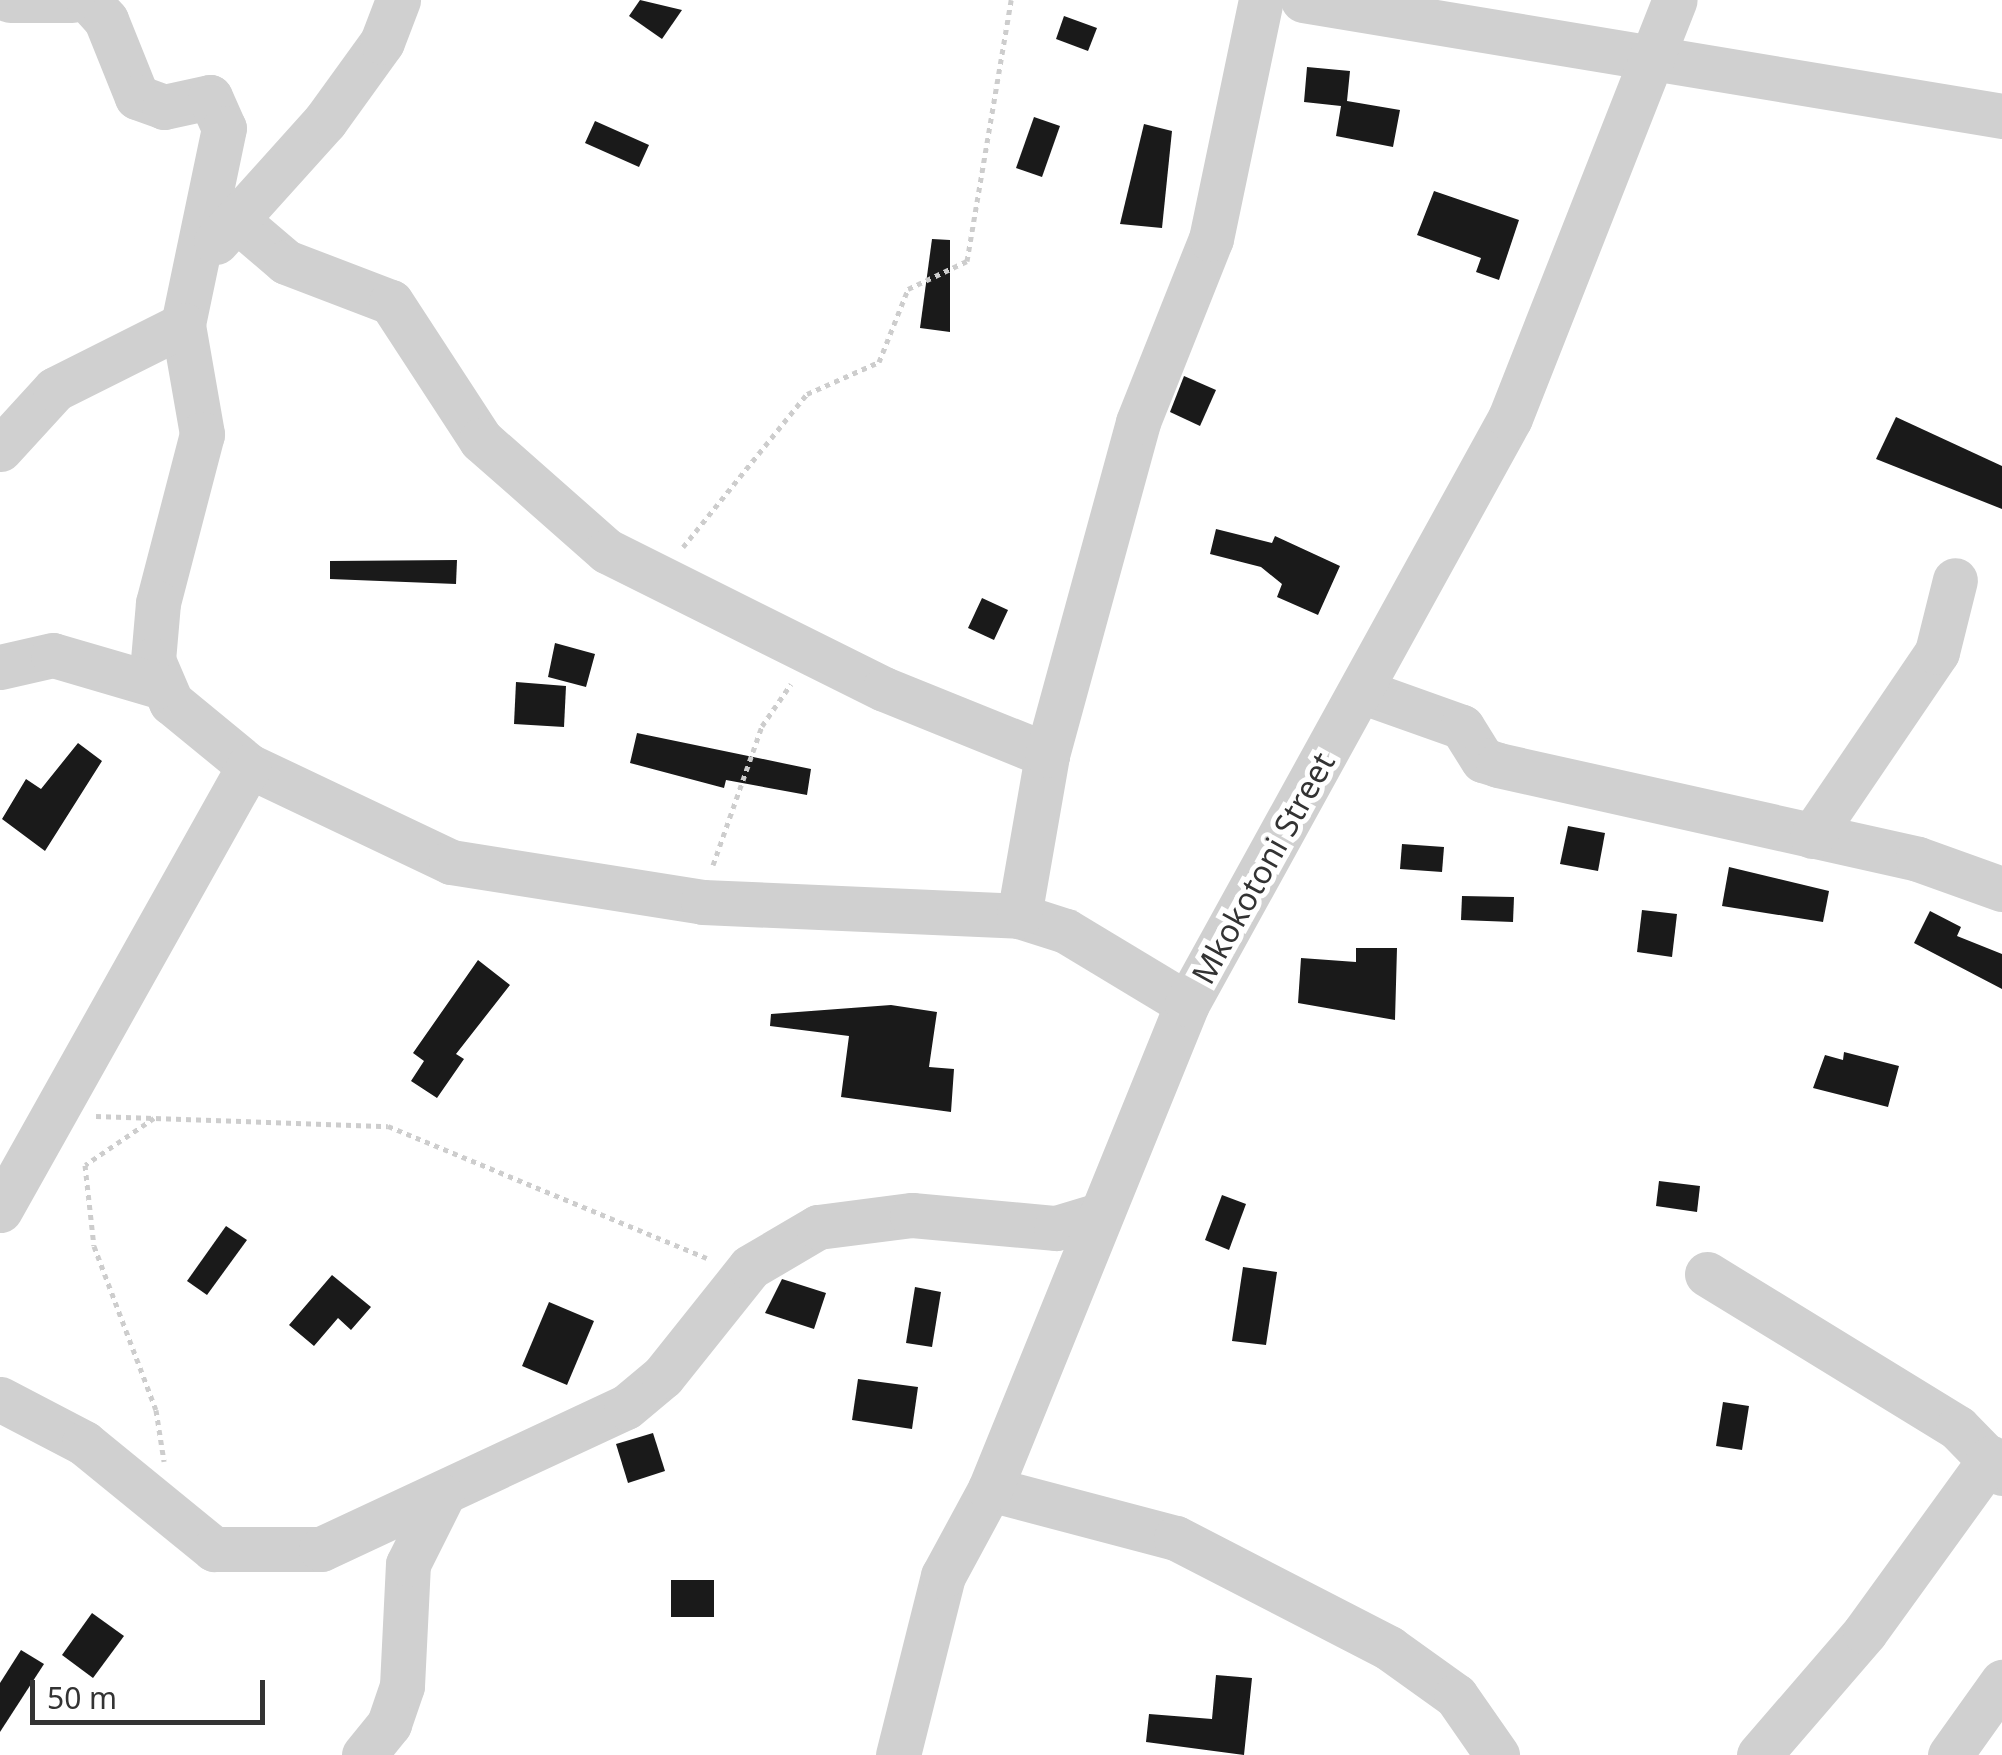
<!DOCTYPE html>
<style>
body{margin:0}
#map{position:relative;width:2002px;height:1755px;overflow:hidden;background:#fff;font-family:"Noto Sans",sans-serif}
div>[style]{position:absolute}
.building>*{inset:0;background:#1a1a1a}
.path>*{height:5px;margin-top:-2.5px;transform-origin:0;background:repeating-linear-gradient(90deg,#cdcdcd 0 5px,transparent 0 10px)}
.minor>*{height:45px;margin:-22.5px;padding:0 22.5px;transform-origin:22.5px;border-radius:22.5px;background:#d0d0d0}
span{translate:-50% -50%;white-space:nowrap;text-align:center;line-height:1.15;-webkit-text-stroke:10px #fff;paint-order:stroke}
.street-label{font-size:32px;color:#333}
.scale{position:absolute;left:30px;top:1680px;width:235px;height:45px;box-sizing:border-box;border:5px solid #333;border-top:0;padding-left:12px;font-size:30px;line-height:35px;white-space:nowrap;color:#333;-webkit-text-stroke:8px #fff;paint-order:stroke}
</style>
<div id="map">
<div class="building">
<div style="clip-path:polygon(640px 0,682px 10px,662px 39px,629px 16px)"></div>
<div style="clip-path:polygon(1064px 16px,1097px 28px,1088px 51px,1056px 39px)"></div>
<div style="clip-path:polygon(1307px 67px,1350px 71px,1347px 101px,1400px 110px,1393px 147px,1336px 136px,1341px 106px,1304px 102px)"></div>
<div style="clip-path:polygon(1034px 117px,1060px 126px,1042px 177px,1016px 168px)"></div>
<div style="clip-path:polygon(595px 121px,649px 145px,639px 167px,585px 143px)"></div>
<div style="clip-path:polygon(1144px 124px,1172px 131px,1162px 228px,1120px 224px)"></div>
<div style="clip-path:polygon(1434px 191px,1519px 220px,1499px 280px,1476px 272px,1481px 258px,1417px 235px)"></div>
<div style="clip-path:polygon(932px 239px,950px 240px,950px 332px,920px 328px)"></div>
<div style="clip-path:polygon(1184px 376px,1216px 390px,1200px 426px,1170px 412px)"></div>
<div style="clip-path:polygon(1896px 417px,2002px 466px,2002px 509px,1876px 459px)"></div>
<div style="clip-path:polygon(1216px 529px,1272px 543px,1275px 536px,1340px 566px,1318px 615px,1277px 597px,1282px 584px,1261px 567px,1210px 554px)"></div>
<div style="clip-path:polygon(457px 560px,456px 584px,330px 579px,330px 561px)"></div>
<div style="clip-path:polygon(982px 598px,1008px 610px,994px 640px,968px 628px)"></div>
<div style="clip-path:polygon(555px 643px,595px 654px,586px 687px,548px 677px)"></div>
<div style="clip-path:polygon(516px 682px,566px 686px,564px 727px,514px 724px)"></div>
<div style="clip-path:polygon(637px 733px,811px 769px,807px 795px,726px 780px,724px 788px,630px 763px)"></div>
<div style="clip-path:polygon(78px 743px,102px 761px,45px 851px,2px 819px,26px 779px,41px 789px)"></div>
<div style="clip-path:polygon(1568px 826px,1605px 833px,1598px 871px,1560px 864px)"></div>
<div style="clip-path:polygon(1402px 844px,1444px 847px,1442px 872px,1400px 869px)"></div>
<div style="clip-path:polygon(1729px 867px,1829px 891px,1823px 922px,1722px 906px)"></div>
<div style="clip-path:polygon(1462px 896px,1514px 897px,1513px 922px,1461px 920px)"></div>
<div style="clip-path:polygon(1642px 910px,1677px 914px,1672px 957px,1637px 952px)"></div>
<div style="clip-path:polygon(1930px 911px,1961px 927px,1957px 936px,2002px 954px,2002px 989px,1914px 943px)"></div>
<div style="clip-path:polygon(1356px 948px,1397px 948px,1395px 1020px,1298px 1003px,1301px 958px,1356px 962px)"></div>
<div style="clip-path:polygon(478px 960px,510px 985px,456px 1054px,464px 1059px,437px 1098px,411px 1081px,424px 1061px,413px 1053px)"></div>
<div style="clip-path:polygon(891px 1005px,937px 1012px,929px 1067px,954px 1069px,951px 1112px,841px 1097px,849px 1036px,770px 1026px,771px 1014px)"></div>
<div style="clip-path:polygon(1844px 1052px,1899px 1066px,1888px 1107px,1813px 1088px,1825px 1055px,1843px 1060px)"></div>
<div style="clip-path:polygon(1659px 1181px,1700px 1186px,1697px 1212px,1656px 1206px)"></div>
<div style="clip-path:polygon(1222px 1195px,1246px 1204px,1229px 1250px,1205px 1240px)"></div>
<div style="clip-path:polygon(226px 1226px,247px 1240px,207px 1295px,187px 1281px)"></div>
<div style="clip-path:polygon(1243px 1267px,1277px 1272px,1266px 1345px,1232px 1341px)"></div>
<div style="clip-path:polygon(332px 1275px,371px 1307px,351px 1330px,338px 1318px,314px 1346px,289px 1325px)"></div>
<div style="clip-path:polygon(782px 1279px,826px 1293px,814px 1329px,765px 1313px)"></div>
<div style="clip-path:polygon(915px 1287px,941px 1292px,932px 1347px,906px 1343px)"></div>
<div style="clip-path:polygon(549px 1302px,594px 1321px,567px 1385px,522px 1366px)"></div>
<div style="clip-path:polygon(858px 1379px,918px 1387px,912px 1429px,852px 1420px)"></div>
<div style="clip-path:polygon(1723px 1402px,1749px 1406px,1742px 1450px,1716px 1446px)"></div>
<div style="clip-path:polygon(653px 1433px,665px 1471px,628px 1483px,616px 1444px)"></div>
<div style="clip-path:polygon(671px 1580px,714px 1580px,714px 1617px,671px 1617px)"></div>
<div style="clip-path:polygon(92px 1613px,124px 1636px,93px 1678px,62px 1655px)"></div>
<div style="clip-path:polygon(21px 1650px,44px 1664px,0 1732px,0 1683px)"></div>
<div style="clip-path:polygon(1216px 1675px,1252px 1678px,1244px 1755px,1146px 1742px,1149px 1714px,1212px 1719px)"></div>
</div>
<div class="path">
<div style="left:683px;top:547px;width:197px;rotate:-51deg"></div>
<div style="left:807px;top:394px;width:79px;rotate:-24deg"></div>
<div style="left:879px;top:362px;width:79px;rotate:-68.3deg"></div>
<div style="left:908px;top:289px;width:65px;rotate:-25.4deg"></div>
<div style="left:967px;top:261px;width:265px;rotate:-80.4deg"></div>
<div style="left:713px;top:865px;width:147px;rotate:-70.6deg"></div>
<div style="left:762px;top:726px;width:51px;rotate:-55.4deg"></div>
<div style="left:96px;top:1116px;width:292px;rotate:2deg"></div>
<div style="left:388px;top:1126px;width:345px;rotate:22.5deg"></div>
<div style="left:154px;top:1118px;width:83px;rotate:145.7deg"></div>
<div style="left:85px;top:1165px;width:81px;rotate:83.7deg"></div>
<div style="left:94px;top:1246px;width:175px;rotate:69.3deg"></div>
<div style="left:156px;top:1410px;width:52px;rotate:81.1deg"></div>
</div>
<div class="minor">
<div style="left:10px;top:0;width:62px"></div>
<div style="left:88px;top:0;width:27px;rotate:48deg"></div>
<div style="left:106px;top:20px;width:83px;rotate:68.1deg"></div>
<div style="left:137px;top:97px;width:29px;rotate:20deg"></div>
<div style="left:164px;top:107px;width:47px;rotate:-12.3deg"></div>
<div style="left:210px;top:97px;width:34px;rotate:66deg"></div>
<div style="left:224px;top:128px;width:201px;rotate:101.8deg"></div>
<div style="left:183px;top:325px;width:111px;rotate:80.1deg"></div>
<div style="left:202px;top:434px;width:175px;rotate:104.6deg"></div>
<div style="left:158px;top:603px;width:57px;rotate:95deg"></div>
<div style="left:153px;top:660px;width:46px;rotate:66.8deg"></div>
<div style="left:171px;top:702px;width:101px;rotate:39.4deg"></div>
<div style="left:249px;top:766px;width:224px;rotate:25.4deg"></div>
<div style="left:451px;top:862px;width:255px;rotate:9deg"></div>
<div style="left:703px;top:902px;width:316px;rotate:2.5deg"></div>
<div style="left:1019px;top:916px;width:49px;rotate:17.7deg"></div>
<div style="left:1066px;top:931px;width:141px;rotate:31.1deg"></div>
<div style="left:1303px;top:0;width:709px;rotate:9.42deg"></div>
<div style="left:238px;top:221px;width:63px;rotate:40.5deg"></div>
<div style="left:286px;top:262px;width:112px;rotate:20.9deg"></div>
<div style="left:391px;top:302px;width:165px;rotate:56.9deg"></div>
<div style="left:481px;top:440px;width:168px;rotate:41.4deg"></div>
<div style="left:607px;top:551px;width:309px;rotate:26.5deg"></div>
<div style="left:884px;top:689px;width:176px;rotate:22deg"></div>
<div style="left:216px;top:242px;width:163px;rotate:-48deg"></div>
<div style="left:325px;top:121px;width:97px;rotate:-54.2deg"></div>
<div style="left:382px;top:42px;width:45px;rotate:-69.1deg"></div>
<div style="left:0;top:449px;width:81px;rotate:-47.5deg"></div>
<div style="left:55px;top:389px;width:143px;rotate:-26.6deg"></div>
<div style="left:0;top:667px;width:54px;rotate:-12.8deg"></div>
<div style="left:53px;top:655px;width:110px;rotate:16.3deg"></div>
<div style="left:1361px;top:691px;width:107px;rotate:19.6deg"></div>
<div style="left:1462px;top:727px;width:39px;rotate:58deg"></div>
<div style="left:1483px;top:760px;width:16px;rotate:18deg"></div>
<div style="left:1498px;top:765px;width:430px;rotate:12.6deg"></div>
<div style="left:1918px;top:859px;width:89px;rotate:19.7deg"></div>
<div style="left:1812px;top:836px;width:222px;rotate:-55.8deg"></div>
<div style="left:1937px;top:652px;width:74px;rotate:-76deg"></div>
<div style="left:1019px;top:916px;width:163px;rotate:-80.1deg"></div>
<div style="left:1047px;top:755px;width:345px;rotate:-74.7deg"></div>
<div style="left:1138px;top:422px;width:197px;rotate:-68.3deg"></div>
<div style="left:1211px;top:239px;width:244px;rotate:-78.2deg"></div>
<div style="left:0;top:1210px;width:509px;rotate:-60.72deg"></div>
<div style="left:1707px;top:1274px;width:294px;rotate:31.5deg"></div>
<div style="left:1958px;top:1428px;width:63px;rotate:45.6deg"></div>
<div style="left:0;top:1399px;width:95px;rotate:27.6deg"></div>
<div style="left:84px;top:1443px;width:168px;rotate:39.2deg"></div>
<div style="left:214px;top:1549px;width:107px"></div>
<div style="left:321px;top:1549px;width:336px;rotate:-25deg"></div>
<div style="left:626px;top:1407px;width:48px;rotate:-40deg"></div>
<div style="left:663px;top:1376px;width:139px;rotate:-51.4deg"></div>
<div style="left:750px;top:1267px;width:79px;rotate:-30.5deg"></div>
<div style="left:818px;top:1227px;width:95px;rotate:-7.3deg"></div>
<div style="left:912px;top:1215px;width:145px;rotate:5.2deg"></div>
<div style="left:1056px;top:1228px;width:45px;rotate:-16.8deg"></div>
<div style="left:990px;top:1489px;width:192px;rotate:14.8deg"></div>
<div style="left:1176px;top:1538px;width:240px;rotate:27.3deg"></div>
<div style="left:1389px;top:1648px;width:82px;rotate:35.6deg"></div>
<div style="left:1456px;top:1696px;width:72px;rotate:55.2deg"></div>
<div style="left:364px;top:1755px;width:40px;rotate:-51deg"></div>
<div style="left:389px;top:1724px;width:40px;rotate:-71.1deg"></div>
<div style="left:402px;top:1686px;width:122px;rotate:-87.2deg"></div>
<div style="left:408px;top:1564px;width:76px;rotate:-63.4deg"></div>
<div style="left:898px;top:1755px;width:185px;rotate:-75.9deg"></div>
<div style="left:943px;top:1576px;width:99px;rotate:-61.6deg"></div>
<div style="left:990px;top:1489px;width:523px;rotate:-67.89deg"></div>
<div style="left:1187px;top:1004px;width:669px;rotate:-61.14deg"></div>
<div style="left:1510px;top:418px;width:449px;rotate:-68.5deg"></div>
<div style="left:1759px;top:1755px;width:162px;rotate:-49.2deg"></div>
<div style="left:1865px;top:1632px;width:215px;rotate:-54.1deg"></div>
<div style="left:1950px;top:1755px;width:90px;rotate:-54.5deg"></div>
</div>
<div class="street-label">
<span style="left:1263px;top:868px;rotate:-61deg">Mkokotoni Street</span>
</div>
<div class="scale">50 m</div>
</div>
